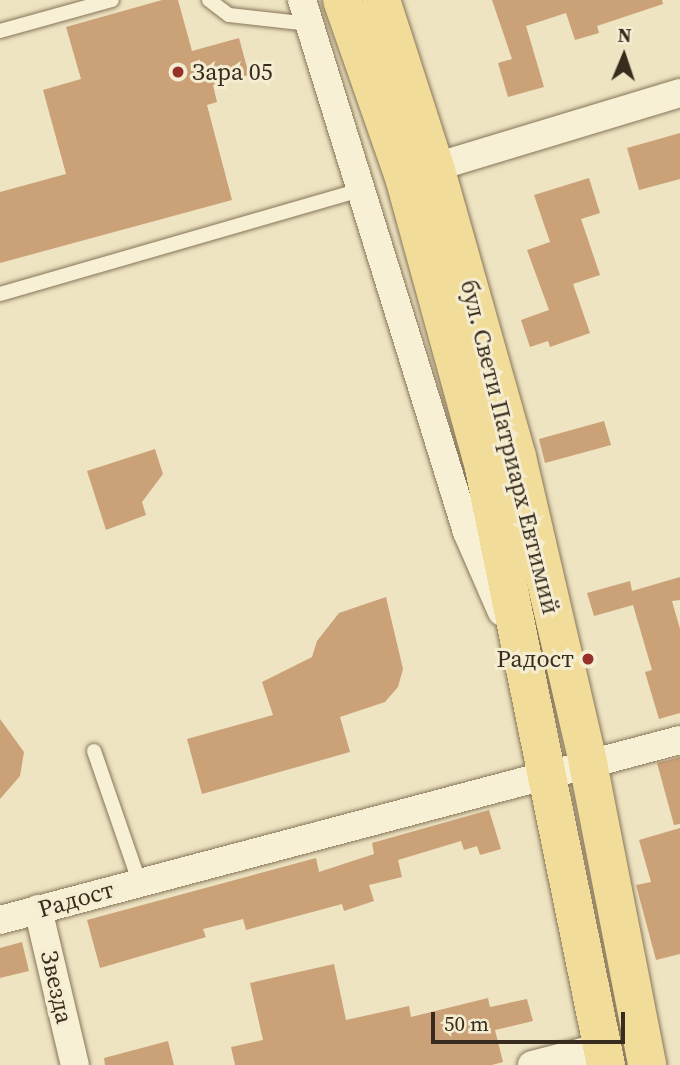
<!DOCTYPE html>
<meta charset="utf-8">
<style>
body{margin:0}
#map{position:relative;width:680px;height:1065px;overflow:hidden;background:#eee4c2;font-family:"Source Serif 4",serif}
div>[style]{position:absolute}
.building>*{inset:0;background:#cba178}
.roads{filter:drop-shadow(0 0 2px #877559) drop-shadow(0 0 2px #877559)}
.lane>*{height:14px;margin:-7px;padding:0 7px;transform-origin:7px;border-radius:7px;background:#f8f0d5}
.street>*{height:28px;margin:-14px;padding:0 14px;transform-origin:14px;border-radius:14px;background:#f8f0d5}
.primary>*{height:38px;margin:-19px;padding:0 19px;transform-origin:19px;border-radius:19px;background:#f1dc9a}
.dots>*{width:19px;height:19px;translate:-50% -50%;box-sizing:border-box;border:4px solid #f5edd2;border-radius:50%}
span{translate:-50% -50%;white-space:nowrap;text-align:center;line-height:1.15;-webkit-text-stroke:6px #f5edd2;paint-order:stroke}
.poi-label{font-size:24px;color:#372c1e}
.left{translate:0 -50%;text-align:left}
.right{translate:-100% -50%;text-align:right}
.street-label{font-size:24px;color:#372c1e}
.north{position:absolute;left:589px;top:21px;width:70px;height:70px;-webkit-text-stroke:5px #f5edd2;paint-order:stroke;rotate:2deg;font-size:19px;font-weight:700;line-height:28px;text-align:center;color:#372c1e}
.north::after{content:'';display:block;margin:auto;width:24px;height:32px;background:#372c1e;clip-path:polygon(50% 0,100% 100%,50% 72%,0 100%)}
.scale{position:absolute;left:431px;top:1012px;width:194px;height:32px;box-sizing:border-box;border:4px solid #372c1e;border-top:0;padding-left:9px;font-size:21px;line-height:24px;white-space:nowrap;color:#372c1e;-webkit-text-stroke:5px #f5edd2;paint-order:stroke}
</style>
<div id="map">
<div class="building">
<div style="clip-path:polygon(162px 0,178px 0,192px 51px,239px 38px,249px 75px,213px 85px,217px 102px,207px 105px,232px 200px,0 263px,0 192px,66px 174px,43px 90px,81px 79px,66px 27px)"></div>
<div style="clip-path:polygon(492px 0,662px 0,663px 4px,597px 26px,599px 33px,575px 40px,566px 13px,526px 26px,544px 87px,508px 97px,498px 63px,512px 59px)"></div>
<div style="clip-path:polygon(680px 133px,680px 179px,639px 190px,627px 148px)"></div>
<div style="clip-path:polygon(589px 178px,600px 213px,581px 219px,600px 275px,573px 284px,590px 333px,550px 347px,548px 341px,530px 347px,521px 320px,549px 310px,527px 250px,550px 242px,534px 195px)"></div>
<div style="clip-path:polygon(604px 421px,611px 445px,545px 463px,539px 439px)"></div>
<div style="clip-path:polygon(155px 449px,163px 474px,142px 502px,146px 515px,106px 530px,87px 471px)"></div>
<div style="clip-path:polygon(680px 577px,680px 600px,672px 601px,680px 629px,680px 713px,659px 719px,645px 672px,652px 670px,633px 605px,594px 616px,587px 593px,630px 581px,632px 591px)"></div>
<div style="clip-path:polygon(386px 597px,403px 669px,398px 687px,385px 702px,340px 717px,350px 752px,202px 794px,187px 739px,273px 715px,262px 682px,312px 657px,317px 641px,339px 613px)"></div>
<div style="clip-path:polygon(0 719px,24px 752px,20px 776px,0 799px)"></div>
<div style="clip-path:polygon(680px 757px,680px 824px,674px 825px,657px 763px)"></div>
<div style="clip-path:polygon(489px 810px,501px 849px,480px 855px,477px 846px,464px 850px,461px 841px,398px 860px,402px 877px,369px 885px,374px 901px,344px 911px,342px 904px,246px 930px,243px 919px,203px 929px,206px 937px,100px 968px,87px 920px,316px 858px,319px 872px,374px 854px,372px 843px)"></div>
<div style="clip-path:polygon(680px 828px,680px 954px,656px 960px,636px 885px,651px 882px,639px 840px)"></div>
<div style="clip-path:polygon(22px 942px,29px 971px,0 978px,0 948px)"></div>
<div style="clip-path:polygon(334px 964px,346px 1020px,409px 1006px,411px 1017px,488px 998px,490px 1007px,527px 999px,533px 1021px,495px 1030px,503px 1062px,492px 1065px,235px 1065px,231px 1047px,263px 1040px,250px 983px)"></div>
<div style="clip-path:polygon(168px 1041px,174px 1065px,105px 1065px,104px 1058px)"></div>
</div>
<div class="roads">
<div class="lane">
<div style="left:209px;top:0;width:25px;rotate:37deg"></div>
<div style="left:229px;top:15px;width:81px;rotate:6.4deg"></div>
<div style="left:0;top:31px;width:116px;rotate:-15.5deg"></div>
<div style="left:0;top:294px;width:378px;rotate:-16.1deg"></div>
<div style="left:94px;top:751px;width:138px;rotate:70.9deg"></div>
</div>
<div class="street">
<div style="left:302px;top:0;width:557px;rotate:72.77deg"></div>
<div style="left:467px;top:532px;width:87px;rotate:66.4deg"></div>
<div style="left:435px;top:167px;width:256px;rotate:-16.8deg"></div>
<div style="left:38px;top:909px;width:160px;rotate:76.7deg"></div>
<div style="left:0;top:920px;width:703px;rotate:-14.83deg"></div>
<div style="left:532px;top:1065px;width:72px;rotate:-14.4deg"></div>
</div>
<div class="primary">
<div style="left:342px;top:0;width:188px;rotate:70.7deg"></div>
<div style="left:404px;top:177px;width:302px;rotate:74.6deg"></div>
<div style="left:484px;top:468px;width:609px;rotate:78.45deg"></div>
<div style="left:381px;top:0;width:176px;rotate:72.1deg"></div>
<div style="left:435px;top:167px;width:301px;rotate:74.2deg"></div>
<div style="left:517px;top:457px;width:314px;rotate:76.9deg"></div>
<div style="left:588px;top:763px;width:308px;rotate:78.9deg"></div>
</div>
</div>
<div class="dots">
<div style="left:178px;top:72px;background:#96312a"></div>
<div style="left:588px;top:659px;background:#96312a"></div>
</div>
<div class="poi-label">
<span class="left" style="left:192px;top:72px">Зара 05</span>
<span class="right" style="left:574px;top:659px">Радост</span>
</div>
<div class="street-label">
<span style="left:510px;top:447px;rotate:76deg">бул. Свети Патриарх Евтимий</span>
<span style="left:76px;top:899px;rotate:-16deg">Радост</span>
<span style="left:57px;top:987px;rotate:77deg">Звезда</span>
</div>
<div class="north">N</div>
<div class="scale">50 m</div>
</div>
